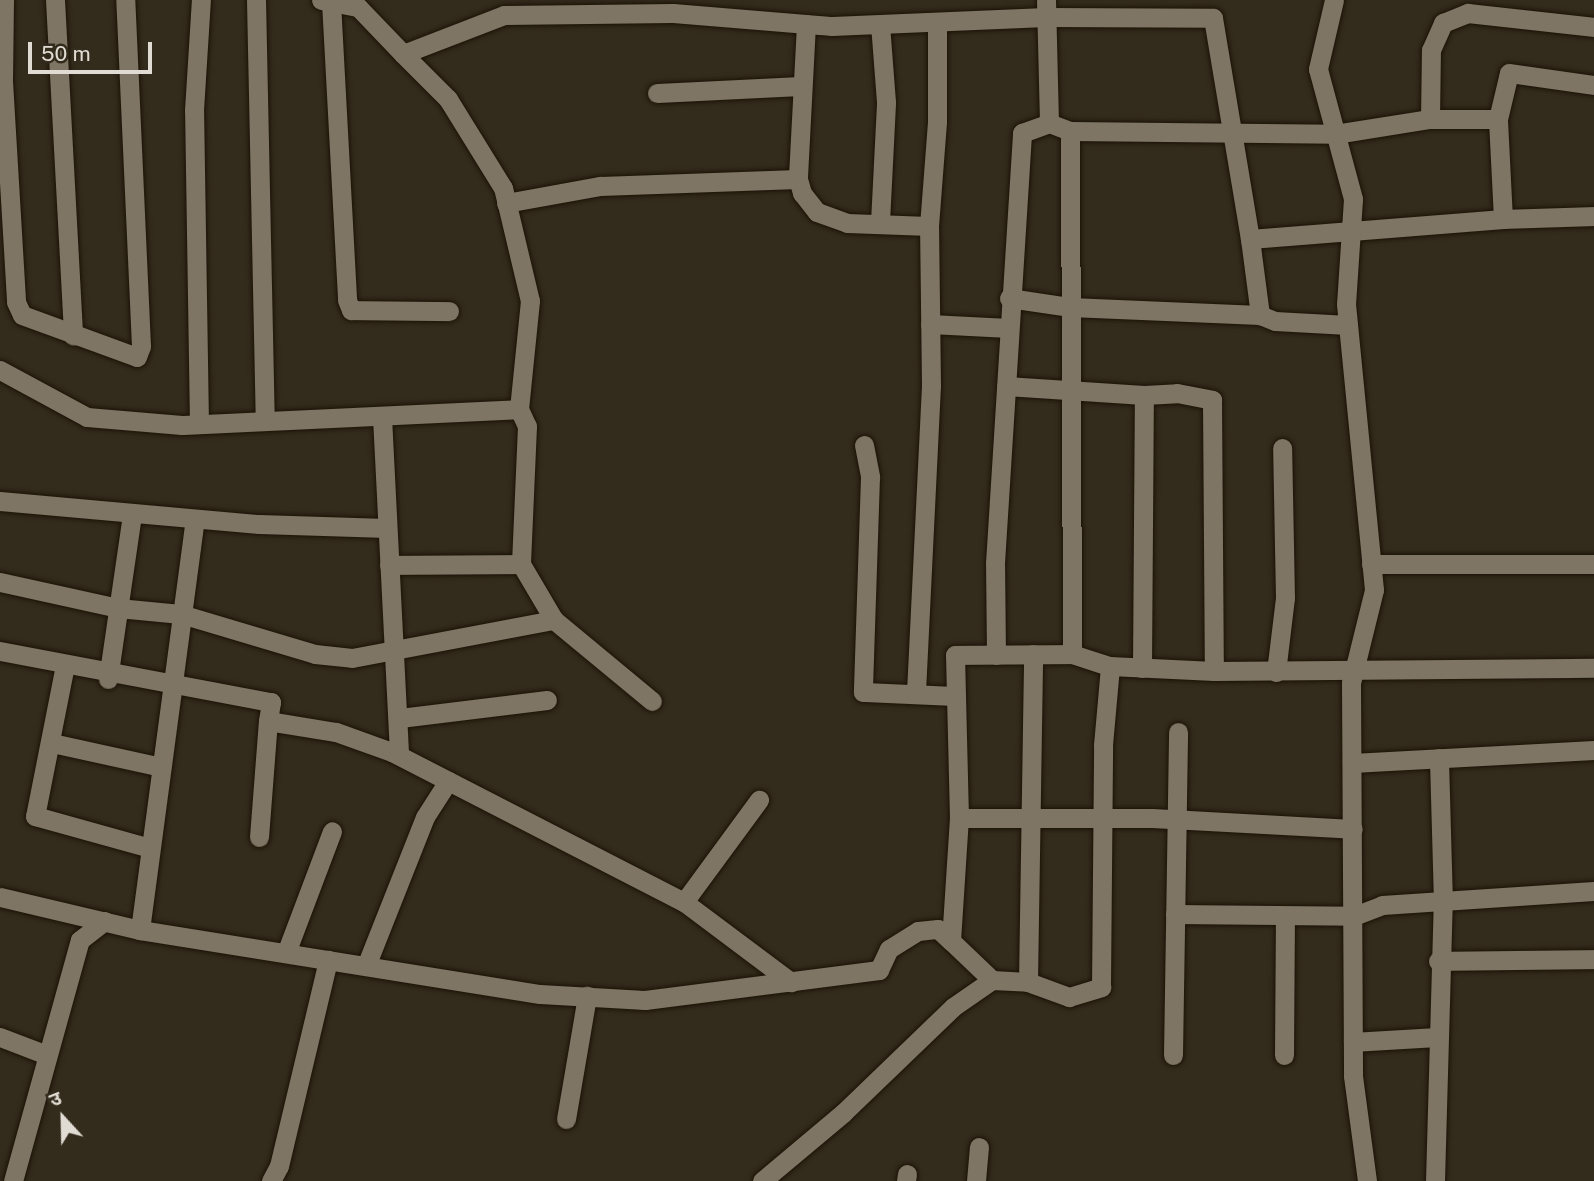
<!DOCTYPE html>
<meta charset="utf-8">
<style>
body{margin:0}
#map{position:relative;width:1594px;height:1181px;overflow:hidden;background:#332b1c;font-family:"Public Sans","Noto Sans Devanagari",sans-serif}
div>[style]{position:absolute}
.roads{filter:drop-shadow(0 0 2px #1b1306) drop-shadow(0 0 2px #1b1306)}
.minor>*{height:19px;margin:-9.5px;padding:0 9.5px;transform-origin:9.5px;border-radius:9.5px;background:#7e7564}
span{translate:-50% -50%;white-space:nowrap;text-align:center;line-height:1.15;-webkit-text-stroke:5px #332b1c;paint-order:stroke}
.north{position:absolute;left:28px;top:1083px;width:70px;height:70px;-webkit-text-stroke:5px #332b1c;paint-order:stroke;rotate:338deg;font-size:19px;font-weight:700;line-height:28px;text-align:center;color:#e1dcd3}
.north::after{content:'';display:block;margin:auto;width:24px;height:32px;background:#e1dcd3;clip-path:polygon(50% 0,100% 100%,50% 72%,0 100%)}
.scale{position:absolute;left:28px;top:42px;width:124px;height:32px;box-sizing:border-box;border:4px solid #e1dcd3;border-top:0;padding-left:9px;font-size:21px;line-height:24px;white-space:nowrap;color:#e1dcd3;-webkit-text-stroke:5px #332b1c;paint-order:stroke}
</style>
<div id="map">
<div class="roads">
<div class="minor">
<div style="left:4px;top:0;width:81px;rotate:90.7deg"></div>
<div style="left:3px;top:81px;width:221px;rotate:86.6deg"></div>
<div style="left:16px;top:302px;width:14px;rotate:65deg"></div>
<div style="left:22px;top:315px;width:122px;rotate:20.1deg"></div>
<div style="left:137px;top:357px;width:12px;rotate:-70deg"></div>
<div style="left:141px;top:346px;width:346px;rotate:-92.6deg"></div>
<div style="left:55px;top:0;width:336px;rotate:86.9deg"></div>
<div style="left:256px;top:0;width:421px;rotate:88.8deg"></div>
<div style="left:321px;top:0;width:38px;rotate:11deg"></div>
<div style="left:358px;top:7px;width:65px;rotate:46.2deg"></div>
<div style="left:403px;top:54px;width:108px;rotate:-21.1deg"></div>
<div style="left:504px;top:15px;width:169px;rotate:-0.7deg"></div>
<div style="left:673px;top:13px;width:160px;rotate:4.7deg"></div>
<div style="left:832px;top:26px;width:214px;rotate:-2.4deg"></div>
<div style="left:1046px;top:17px;width:167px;rotate:0.3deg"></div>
<div style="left:1213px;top:18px;width:224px;rotate:80.5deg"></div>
<div style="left:1250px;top:239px;width:254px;rotate:-4.5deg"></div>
<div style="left:1503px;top:219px;width:100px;rotate:-92.9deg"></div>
<div style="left:1498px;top:119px;width:47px;rotate:-76.6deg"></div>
<div style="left:1509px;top:73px;width:86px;rotate:8deg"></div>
<div style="left:1046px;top:0;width:123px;rotate:88.6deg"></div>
<div style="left:1334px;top:0;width:71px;rotate:103.1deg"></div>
<div style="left:1318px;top:69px;width:135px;rotate:74.9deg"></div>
<div style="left:1353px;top:199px;width:105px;rotate:93.8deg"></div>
<div style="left:1346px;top:304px;width:287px;rotate:84.4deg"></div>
<div style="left:1374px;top:590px;width:96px;rotate:103.9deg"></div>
<div style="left:1351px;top:683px;width:393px;rotate:89.7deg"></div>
<div style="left:1353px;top:1076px;width:106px;rotate:82.4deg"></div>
<div style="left:331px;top:2px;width:298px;rotate:86.9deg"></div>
<div style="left:347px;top:300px;width:11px;rotate:68deg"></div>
<div style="left:351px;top:310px;width:98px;rotate:0.6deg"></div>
<div style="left:806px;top:24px;width:155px;rotate:93deg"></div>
<div style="left:798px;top:179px;width:15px;rotate:74deg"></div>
<div style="left:802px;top:193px;width:24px;rotate:52deg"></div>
<div style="left:817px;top:212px;width:32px;rotate:20deg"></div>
<div style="left:847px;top:223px;width:82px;rotate:2.1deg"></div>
<div style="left:657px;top:93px;width:144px;rotate:-2.8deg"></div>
<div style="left:1430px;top:119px;width:69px;rotate:-89.2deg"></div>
<div style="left:1431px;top:50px;width:30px;rotate:-66deg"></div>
<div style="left:1443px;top:23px;width:27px;rotate:-22deg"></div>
<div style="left:1468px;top:13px;width:127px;rotate:6.3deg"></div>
<div style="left:506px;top:203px;width:96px;rotate:-10.3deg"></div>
<div style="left:600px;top:186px;width:198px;rotate:-2deg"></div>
<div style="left:1503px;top:219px;width:91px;rotate:-1.9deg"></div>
<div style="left:880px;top:222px;width:120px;rotate:-87.1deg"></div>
<div style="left:886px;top:102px;width:78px;rotate:-94.4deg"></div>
<div style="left:1250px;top:239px;width:77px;rotate:82.5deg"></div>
<div style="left:1009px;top:298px;width:62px;rotate:8.4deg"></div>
<div style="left:1070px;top:307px;width:190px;rotate:2.4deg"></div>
<div style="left:1260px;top:315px;width:16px;rotate:22deg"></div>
<div style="left:1275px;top:321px;width:73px;rotate:3.1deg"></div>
<div style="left:930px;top:324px;width:79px;rotate:2.9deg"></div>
<div style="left:0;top:370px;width:99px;rotate:28.4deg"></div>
<div style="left:87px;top:417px;width:95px;rotate:4.8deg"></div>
<div style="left:182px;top:425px;width:337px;rotate:-2.7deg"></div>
<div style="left:519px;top:409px;width:109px;rotate:-84.2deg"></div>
<div style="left:530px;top:301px;width:116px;rotate:-103.4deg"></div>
<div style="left:503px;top:188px;width:105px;rotate:-121.7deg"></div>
<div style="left:448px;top:99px;width:64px;rotate:-135deg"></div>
<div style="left:1006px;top:386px;width:138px;rotate:3.7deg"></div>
<div style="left:1144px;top:395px;width:33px;rotate:-3deg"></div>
<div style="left:1177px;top:393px;width:36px;rotate:11deg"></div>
<div style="left:1212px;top:400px;width:271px;rotate:89.6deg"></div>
<div style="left:519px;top:409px;width:19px;rotate:65deg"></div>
<div style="left:527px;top:426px;width:138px;rotate:92.5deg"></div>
<div style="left:521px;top:564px;width:65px;rotate:59.5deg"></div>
<div style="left:554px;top:620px;width:127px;rotate:39.6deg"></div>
<div style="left:382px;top:417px;width:338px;rotate:87.1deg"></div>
<div style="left:199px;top:424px;width:314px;rotate:-90.9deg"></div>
<div style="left:194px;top:110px;width:110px;rotate:-86.4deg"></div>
<div style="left:864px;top:445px;width:33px;rotate:79deg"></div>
<div style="left:870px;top:477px;width:215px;rotate:91.9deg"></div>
<div style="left:863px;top:692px;width:93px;rotate:2.5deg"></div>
<div style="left:0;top:501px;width:260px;rotate:5.1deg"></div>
<div style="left:259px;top:524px;width:128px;rotate:1.8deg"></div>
<div style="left:1371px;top:564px;width:223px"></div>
<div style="left:389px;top:565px;width:132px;rotate:-0.4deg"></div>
<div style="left:0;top:582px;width:121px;rotate:12.4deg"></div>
<div style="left:118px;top:608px;width:63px;rotate:5.4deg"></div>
<div style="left:181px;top:614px;width:140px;rotate:16.6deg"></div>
<div style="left:315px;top:654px;width:37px;rotate:6deg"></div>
<div style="left:352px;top:658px;width:206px;rotate:-10.7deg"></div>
<div style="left:0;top:651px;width:276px;rotate:10.7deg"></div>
<div style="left:271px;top:702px;width:19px;rotate:99deg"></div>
<div style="left:268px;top:721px;width:69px;rotate:9.2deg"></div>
<div style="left:336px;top:732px;width:59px;rotate:19.7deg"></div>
<div style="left:392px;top:752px;width:328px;rotate:27.2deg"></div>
<div style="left:684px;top:902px;width:134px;rotate:36.8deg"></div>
<div style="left:1072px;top:654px;width:40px;rotate:18deg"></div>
<div style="left:1110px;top:666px;width:104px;rotate:2.8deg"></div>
<div style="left:1214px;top:671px;width:380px;rotate:-0.5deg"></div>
<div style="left:996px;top:655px;width:92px;rotate:-90.6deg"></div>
<div style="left:995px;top:563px;width:431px;rotate:-86.4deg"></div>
<div style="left:1022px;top:133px;width:29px;rotate:-20deg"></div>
<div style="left:1049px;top:123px;width:22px;rotate:21deg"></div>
<div style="left:1070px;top:131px;width:265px;rotate:0.6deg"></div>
<div style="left:1335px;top:134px;width:96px;rotate:-9deg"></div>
<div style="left:1430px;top:119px;width:68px"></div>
<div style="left:65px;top:665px;width:154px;rotate:101.2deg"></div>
<div style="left:35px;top:816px;width:119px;rotate:15.5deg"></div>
<div style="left:1142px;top:668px;width:273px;rotate:-89.6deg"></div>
<div style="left:1276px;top:672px;width:75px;rotate:-83.1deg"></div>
<div style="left:1285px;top:598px;width:150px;rotate:-91.1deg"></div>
<div style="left:108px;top:679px;width:166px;rotate:-81.7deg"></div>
<div style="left:916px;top:692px;width:306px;rotate:-87.2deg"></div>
<div style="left:931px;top:386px;width:160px;rotate:-90.7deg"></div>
<div style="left:929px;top:226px;width:104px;rotate:-85.6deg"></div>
<div style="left:937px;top:122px;width:100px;rotate:-90deg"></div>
<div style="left:400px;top:718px;width:148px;rotate:-7deg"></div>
<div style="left:52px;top:743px;width:112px;rotate:12.4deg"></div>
<div style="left:1352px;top:763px;width:242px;rotate:-3.1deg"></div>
<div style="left:959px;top:818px;width:193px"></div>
<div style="left:1152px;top:818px;width:201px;rotate:3.1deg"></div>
<div style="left:259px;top:837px;width:116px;rotate:-85.6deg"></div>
<div style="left:0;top:897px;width:144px;rotate:13.3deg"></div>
<div style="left:140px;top:930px;width:414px;rotate:-82.4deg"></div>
<div style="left:684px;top:902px;width:127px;rotate:-53.7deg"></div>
<div style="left:1175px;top:914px;width:179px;rotate:0.6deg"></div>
<div style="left:1354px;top:916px;width:30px;rotate:-21deg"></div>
<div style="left:1382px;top:905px;width:212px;rotate:-3.8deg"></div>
<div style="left:140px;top:930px;width:405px;rotate:9.1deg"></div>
<div style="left:540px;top:994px;width:105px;rotate:3.3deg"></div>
<div style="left:645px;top:1000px;width:236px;rotate:-7.3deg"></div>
<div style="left:879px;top:970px;width:23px;rotate:-65deg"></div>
<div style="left:889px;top:949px;width:34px;rotate:-32deg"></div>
<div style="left:918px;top:931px;width:20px;rotate:-6deg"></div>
<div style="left:938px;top:929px;width:18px;rotate:43deg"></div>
<div style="left:951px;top:941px;width:123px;rotate:-86.3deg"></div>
<div style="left:959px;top:818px;width:163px;rotate:-91.4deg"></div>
<div style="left:955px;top:655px;width:117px;rotate:-0.5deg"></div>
<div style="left:1072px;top:654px;width:523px;rotate:-90.22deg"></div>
<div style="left:951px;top:941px;width:57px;rotate:43.6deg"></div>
<div style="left:286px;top:953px;width:130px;rotate:-69.3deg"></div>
<div style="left:1438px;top:961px;width:156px;rotate:-0.7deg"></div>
<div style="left:366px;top:966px;width:160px;rotate:-68.4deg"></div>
<div style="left:425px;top:817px;width:43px;rotate:-57.4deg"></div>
<div style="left:1028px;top:982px;width:328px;rotate:-89.1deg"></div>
<div style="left:0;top:1037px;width:50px;rotate:21deg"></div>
<div style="left:1353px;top:1042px;width:83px;rotate:-3.4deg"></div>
<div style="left:1173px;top:1055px;width:323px;rotate:-89.1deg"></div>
<div style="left:1284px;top:1055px;width:137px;rotate:-89.6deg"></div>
<div style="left:566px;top:1119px;width:125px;rotate:-80.3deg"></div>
<div style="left:13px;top:1181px;width:250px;rotate:-74.5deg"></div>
<div style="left:80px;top:940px;width:31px;rotate:-38deg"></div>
<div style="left:271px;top:1181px;width:17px;rotate:-62deg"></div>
<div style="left:279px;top:1166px;width:212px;rotate:-76.6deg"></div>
<div style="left:762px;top:1181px;width:106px;rotate:-40deg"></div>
<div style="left:843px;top:1113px;width:153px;rotate:-43.9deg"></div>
<div style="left:953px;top:1007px;width:47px;rotate:-34.7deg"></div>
<div style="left:992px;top:980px;width:36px;rotate:3deg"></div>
<div style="left:1028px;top:982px;width:44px;rotate:20.1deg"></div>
<div style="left:1069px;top:997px;width:34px;rotate:-17deg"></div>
<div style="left:1101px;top:987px;width:242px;rotate:-89.5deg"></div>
<div style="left:1103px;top:745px;width:79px;rotate:-84.9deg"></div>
<div style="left:906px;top:1181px;width:7px;rotate:-82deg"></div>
<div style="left:976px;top:1181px;width:34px;rotate:-85deg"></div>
<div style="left:1435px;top:1181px;width:278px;rotate:-88.4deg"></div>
<div style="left:1443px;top:903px;width:145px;rotate:-91.6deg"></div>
</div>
</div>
<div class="north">उ</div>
<div class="scale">50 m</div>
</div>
